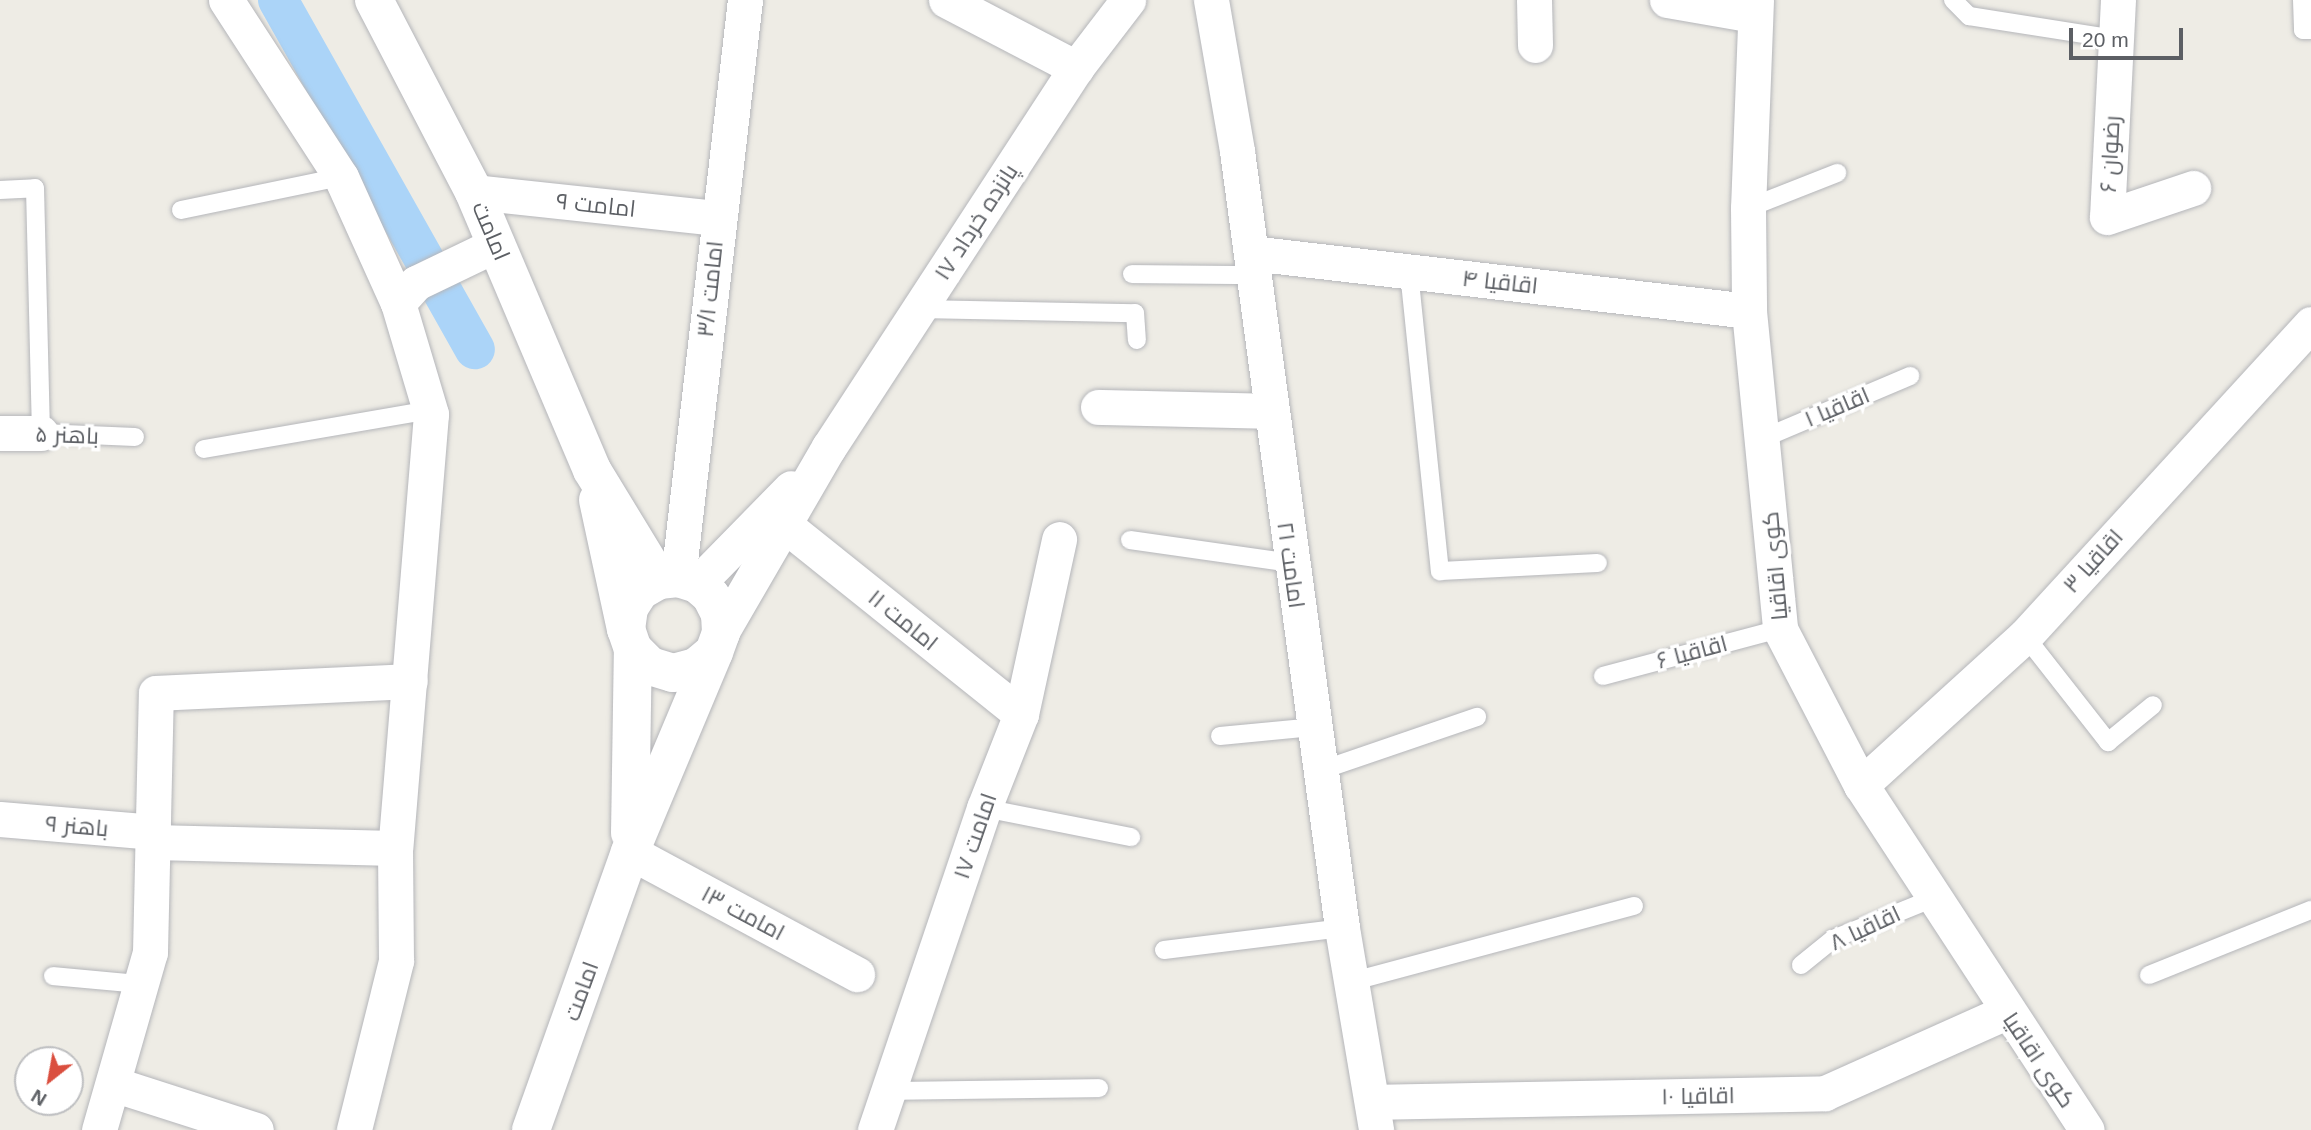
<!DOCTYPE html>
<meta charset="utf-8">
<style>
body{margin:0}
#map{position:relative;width:2311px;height:1130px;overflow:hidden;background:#eeece5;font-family:Helvetica,Cairo,sans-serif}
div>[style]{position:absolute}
.canal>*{height:40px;margin:-20px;padding:0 20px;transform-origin:20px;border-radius:20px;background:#abd4f8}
.roads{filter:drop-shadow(0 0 2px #b5b6ba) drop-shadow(0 0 2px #b5b6ba)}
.service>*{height:18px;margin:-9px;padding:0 9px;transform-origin:9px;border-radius:9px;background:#fff}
.minor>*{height:35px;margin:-17.5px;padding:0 17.5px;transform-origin:17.5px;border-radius:17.5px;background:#fff}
.tertiary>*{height:38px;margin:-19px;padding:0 19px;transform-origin:19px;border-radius:19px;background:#fff}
span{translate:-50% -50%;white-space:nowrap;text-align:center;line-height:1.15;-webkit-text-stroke:7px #fff;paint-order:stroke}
.street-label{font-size:23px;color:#5c5f64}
.north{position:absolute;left:14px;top:1046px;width:70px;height:70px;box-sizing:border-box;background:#fff;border:2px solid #bebfc1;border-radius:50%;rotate:211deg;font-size:19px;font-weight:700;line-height:28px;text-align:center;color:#5c5f64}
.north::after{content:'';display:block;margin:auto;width:24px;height:32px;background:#da4e3e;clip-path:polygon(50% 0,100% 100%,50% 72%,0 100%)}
.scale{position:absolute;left:2069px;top:28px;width:114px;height:32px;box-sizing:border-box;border:4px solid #5c5f64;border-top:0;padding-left:9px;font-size:21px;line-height:24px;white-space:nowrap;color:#5c5f64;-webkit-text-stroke:5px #fff;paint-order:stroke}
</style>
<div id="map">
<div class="canal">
<div style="left:278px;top:0;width:401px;rotate:60.6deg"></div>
</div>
<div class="roads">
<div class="service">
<div style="left:1953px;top:0;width:23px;rotate:45deg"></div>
<div style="left:1969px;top:16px;width:149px;rotate:8.9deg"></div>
<div style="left:2302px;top:0;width:30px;rotate:88deg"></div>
<div style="left:2303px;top:30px;width:8px"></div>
<div style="left:0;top:190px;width:35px;rotate:-3deg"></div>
<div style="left:35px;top:188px;width:245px;rotate:88.6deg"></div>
<div style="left:41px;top:433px;width:94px;rotate:2.4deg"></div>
<div style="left:1748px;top:208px;width:96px;rotate:-21.5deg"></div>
<div style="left:181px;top:210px;width:163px;rotate:-11.7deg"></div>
<div style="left:1409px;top:272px;width:301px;rotate:84.1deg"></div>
<div style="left:1440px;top:571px;width:158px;rotate:-2.9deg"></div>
<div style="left:1132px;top:274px;width:121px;rotate:0.5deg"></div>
<div style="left:919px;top:309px;width:216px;rotate:1.1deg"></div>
<div style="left:1135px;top:313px;width:27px;rotate:86deg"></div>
<div style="left:1764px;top:438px;width:159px;rotate:-23deg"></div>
<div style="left:204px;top:449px;width:229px;rotate:-9.8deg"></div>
<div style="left:1130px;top:540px;width:163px;rotate:8.1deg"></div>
<div style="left:2025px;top:636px;width:135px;rotate:51.9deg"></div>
<div style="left:2108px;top:742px;width:58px;rotate:-39.4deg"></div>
<div style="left:1603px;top:676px;width:183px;rotate:-14.9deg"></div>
<div style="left:1220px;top:736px;width:93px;rotate:-5.5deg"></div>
<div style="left:1322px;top:770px;width:164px;rotate:-18.9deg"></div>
<div style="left:984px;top:808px;width:150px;rotate:11.2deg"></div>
<div style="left:1164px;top:950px;width:179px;rotate:-7deg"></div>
<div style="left:1801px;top:965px;width:41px;rotate:-39.1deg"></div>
<div style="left:1833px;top:939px;width:109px;rotate:-22.1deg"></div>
<div style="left:2149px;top:975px;width:175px;rotate:-21.9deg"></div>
<div style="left:53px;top:976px;width:87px;rotate:5.3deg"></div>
<div style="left:1350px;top:982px;width:294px;rotate:-15deg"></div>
<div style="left:888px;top:1091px;width:211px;rotate:-0.8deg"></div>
</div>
<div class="minor">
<div style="left:226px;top:0;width:211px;rotate:57deg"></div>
<div style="left:341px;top:177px;width:138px;rotate:65.7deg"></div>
<div style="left:398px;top:303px;width:116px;rotate:73.4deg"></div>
<div style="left:431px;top:414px;width:435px;rotate:94.7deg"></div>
<div style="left:395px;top:848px;width:113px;rotate:89.5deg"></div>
<div style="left:396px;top:961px;width:174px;rotate:104deg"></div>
<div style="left:946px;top:0;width:147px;rotate:27.6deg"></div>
<div style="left:1211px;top:0;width:153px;rotate:80.2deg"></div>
<div style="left:1237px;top:151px;width:784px;rotate:82.3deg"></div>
<div style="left:1342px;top:928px;width:205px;rotate:80.4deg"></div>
<div style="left:1534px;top:0;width:45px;rotate:88.7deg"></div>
<div style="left:1667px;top:0;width:88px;rotate:9.8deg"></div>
<div style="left:1756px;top:0;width:208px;rotate:92.2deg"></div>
<div style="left:1748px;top:208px;width:103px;rotate:89.4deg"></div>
<div style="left:1749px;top:311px;width:320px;rotate:84.4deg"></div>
<div style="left:1780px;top:629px;width:176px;rotate:62.6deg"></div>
<div style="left:1861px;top:785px;width:412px;rotate:56.8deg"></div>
<div style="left:2118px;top:0;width:217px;rotate:92.9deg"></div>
<div style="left:2107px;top:217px;width:91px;rotate:-18.6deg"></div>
<div style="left:474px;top:192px;width:244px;rotate:6.1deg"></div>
<div style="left:1251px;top:253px;width:501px;rotate:6.64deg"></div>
<div style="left:398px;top:303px;width:27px;rotate:-48deg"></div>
<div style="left:416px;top:283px;width:90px;rotate:-25.7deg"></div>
<div style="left:1098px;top:407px;width:172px;rotate:1.3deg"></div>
<div style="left:0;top:433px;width:41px"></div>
<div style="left:786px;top:526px;width:301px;rotate:38.7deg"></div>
<div style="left:678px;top:578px;width:582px;rotate:-83.39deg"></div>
<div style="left:697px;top:584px;width:134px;rotate:-45.6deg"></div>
<div style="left:721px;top:633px;width:215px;rotate:-59.9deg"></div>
<div style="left:829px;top:447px;width:452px;rotate:-56.9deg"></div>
<div style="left:1076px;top:68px;width:86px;rotate:-52.6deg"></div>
<div style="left:1861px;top:785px;width:222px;rotate:-42.3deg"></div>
<div style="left:2025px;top:636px;width:423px;rotate:-47.5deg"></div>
<div style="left:0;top:819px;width:155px;rotate:4.8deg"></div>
<div style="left:153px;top:842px;width:242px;rotate:1.4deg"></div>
<div style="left:630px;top:852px;width:258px;rotate:28.3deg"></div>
<div style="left:113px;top:1084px;width:150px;rotate:17.8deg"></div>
<div style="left:1372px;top:1102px;width:453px;rotate:-1.1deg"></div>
<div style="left:1825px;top:1093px;width:198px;rotate:-24.1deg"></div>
<div style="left:99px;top:1130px;width:185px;rotate:-74deg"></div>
<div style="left:150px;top:952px;width:259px;rotate:-88.7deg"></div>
<div style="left:156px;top:693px;width:254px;rotate:-2.7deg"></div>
<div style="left:875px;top:1130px;width:340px;rotate:-71.3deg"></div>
<div style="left:984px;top:808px;width:101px;rotate:-68.5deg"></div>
<div style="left:1021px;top:714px;width:179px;rotate:-77.7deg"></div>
</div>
<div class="tertiary">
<div style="left:374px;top:0;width:216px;rotate:62.5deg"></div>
<div style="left:474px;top:192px;width:302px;rotate:67deg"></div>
<div style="left:592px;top:470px;width:129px;rotate:58.7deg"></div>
<div style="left:598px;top:500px;width:132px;rotate:77.8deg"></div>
<div style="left:626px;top:629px;width:21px;rotate:71deg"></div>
<div style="left:633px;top:649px;width:24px;rotate:45deg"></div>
<div style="left:650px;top:666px;width:24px;rotate:17deg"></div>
<div style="left:673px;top:673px;width:24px;rotate:-15deg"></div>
<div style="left:696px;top:667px;width:23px;rotate:-40deg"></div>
<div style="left:714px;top:652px;width:20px;rotate:-70deg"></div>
<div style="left:721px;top:633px;width:19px;rotate:-93deg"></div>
<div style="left:720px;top:614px;width:20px;rotate:-117deg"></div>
<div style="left:711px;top:596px;width:18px;rotate:-139deg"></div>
<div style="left:697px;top:584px;width:20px;rotate:-162deg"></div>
<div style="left:678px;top:578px;width:19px;rotate:174deg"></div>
<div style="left:659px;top:580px;width:22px;rotate:150deg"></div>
<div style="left:640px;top:591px;width:20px;rotate:123deg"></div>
<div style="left:629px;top:608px;width:21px;rotate:98deg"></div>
<div style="left:630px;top:833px;width:184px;rotate:-89.1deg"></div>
<div style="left:531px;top:1130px;width:295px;rotate:-70.4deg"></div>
<div style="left:630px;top:852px;width:217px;rotate:-67.2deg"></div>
</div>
</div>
<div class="street-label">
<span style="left:2110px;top:154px;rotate:-87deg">رضوان ۶</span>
<span style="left:596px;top:205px;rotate:6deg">امامت ۹</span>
<span style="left:976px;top:222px;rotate:-57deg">پانزده خرداد ۱۷</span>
<span style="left:491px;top:231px;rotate:67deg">امامت</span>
<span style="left:1500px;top:282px;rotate:6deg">اقاقیا ۴</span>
<span style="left:710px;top:289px;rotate:-84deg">امامت ۳/۱</span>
<span style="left:1837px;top:407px;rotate:-23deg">اقاقیا ۱</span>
<span style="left:67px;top:435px;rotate:2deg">باهنر ۵</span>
<span style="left:2093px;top:561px;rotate:-48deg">اقاقیا ۳</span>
<span style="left:1291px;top:565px;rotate:82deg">امامت ۲۱</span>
<span style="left:1775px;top:566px;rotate:-95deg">کوی اقاقیا</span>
<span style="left:903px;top:620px;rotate:39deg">امامت ۱۱</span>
<span style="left:1692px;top:652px;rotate:-15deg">اقاقیا ۶</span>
<span style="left:77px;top:826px;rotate:5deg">باهنر ۹</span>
<span style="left:975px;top:836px;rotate:-71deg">امامت ۱۷</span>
<span style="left:743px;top:913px;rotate:28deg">امامت ۱۳</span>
<span style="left:1865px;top:928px;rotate:-25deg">اقاقیا ۸</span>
<span style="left:581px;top:991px;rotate:-70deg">امامت</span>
<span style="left:2039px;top:1060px;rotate:56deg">کوی اقاقیا</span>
<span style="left:1698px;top:1096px;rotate:-1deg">اقاقیا ۱۰</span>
</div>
<div class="north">N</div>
<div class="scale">20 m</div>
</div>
